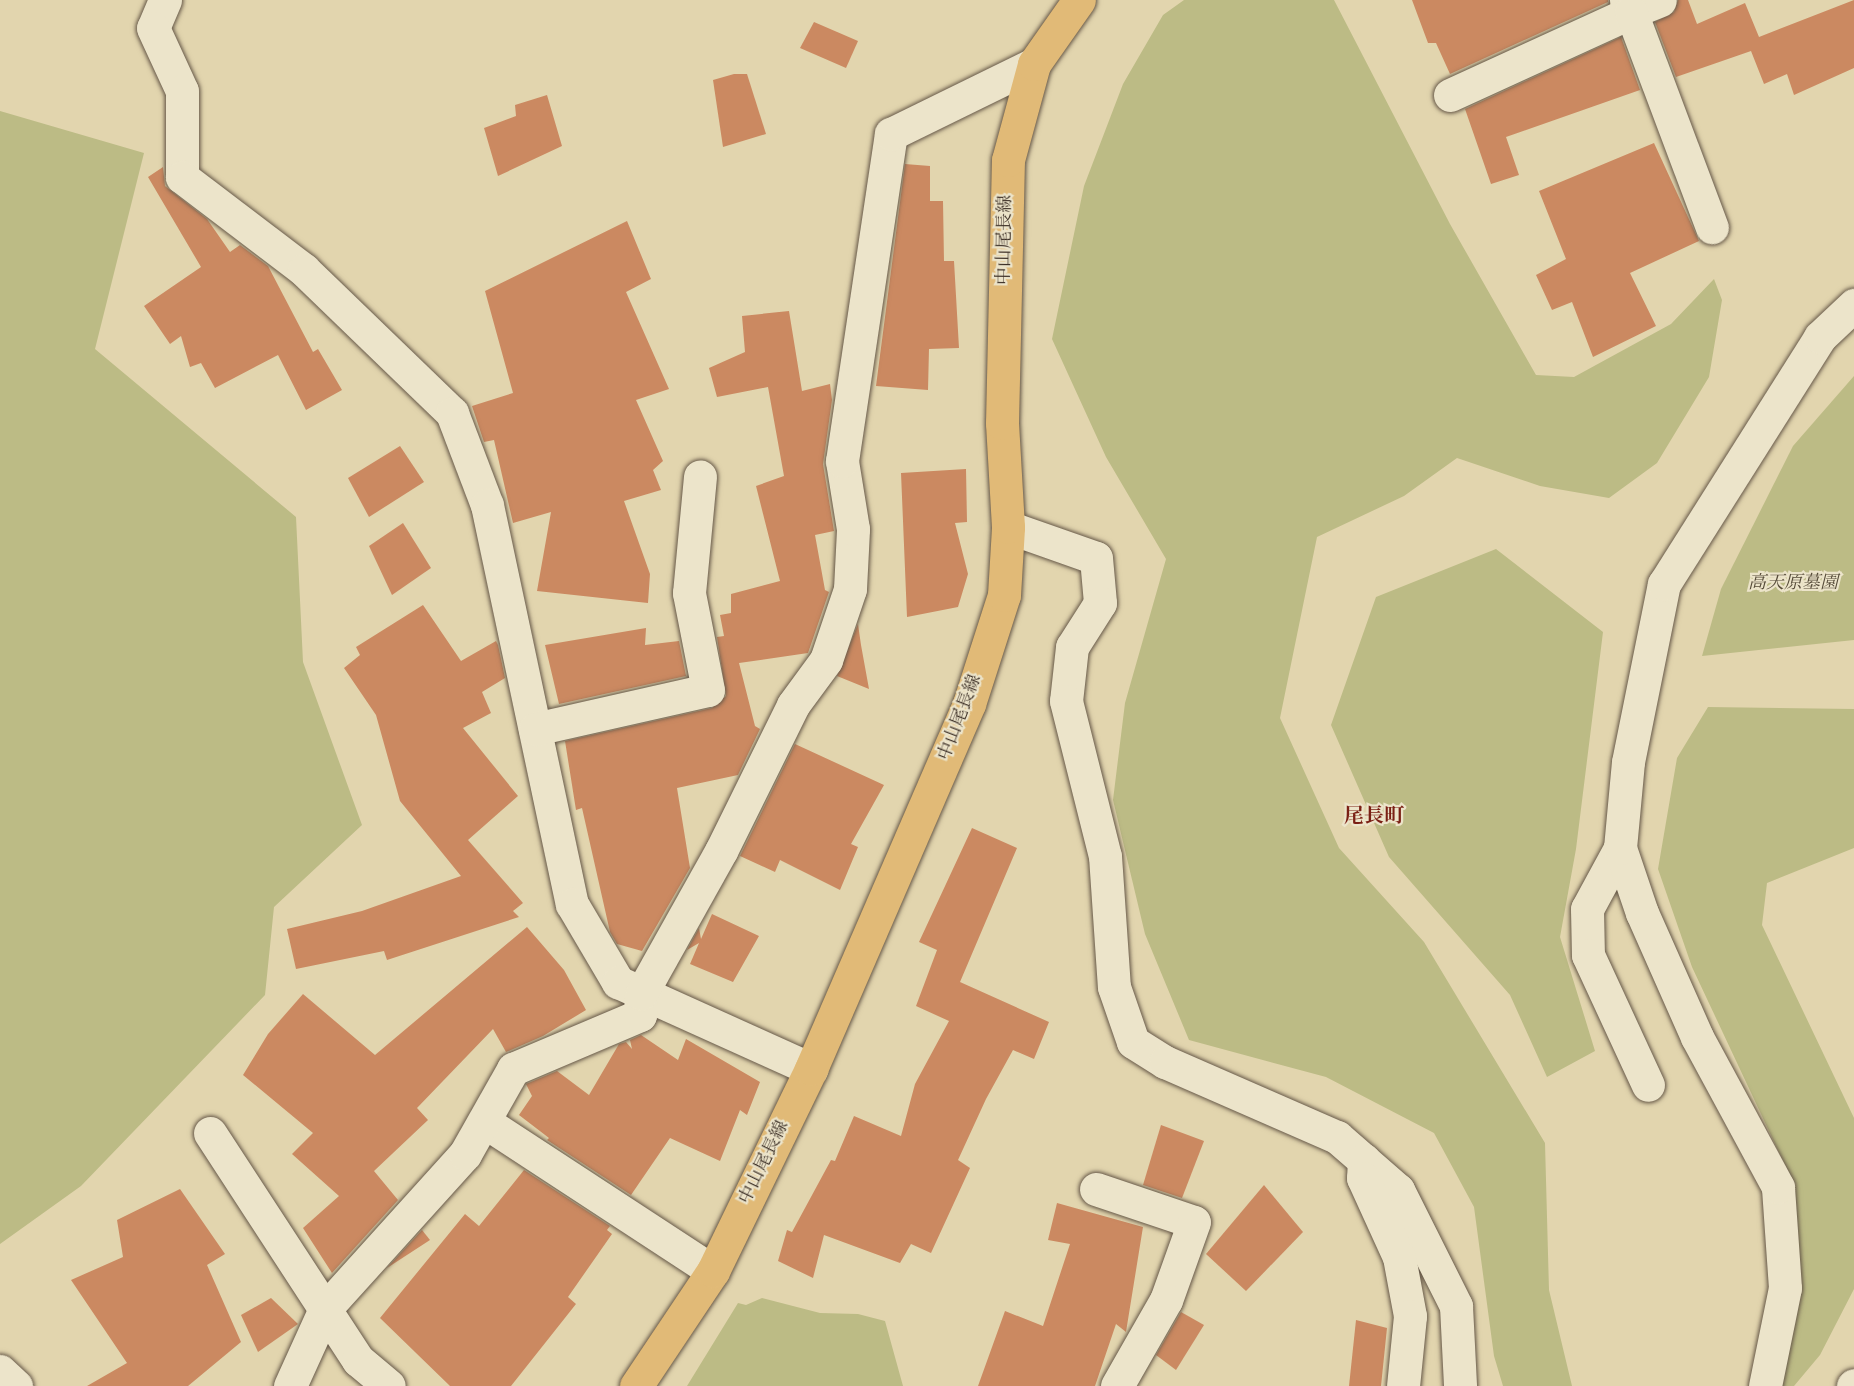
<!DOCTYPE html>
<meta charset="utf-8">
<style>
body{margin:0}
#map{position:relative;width:1854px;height:1386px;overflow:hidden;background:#e2d5ae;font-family:"Sorts Mill Goudy","Noto Serif JP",serif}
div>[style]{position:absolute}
.green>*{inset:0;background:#bcbb85}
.building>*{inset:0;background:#cb8961}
.roads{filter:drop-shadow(0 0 2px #665848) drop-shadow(0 0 2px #665848)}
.minor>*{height:33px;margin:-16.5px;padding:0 16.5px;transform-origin:16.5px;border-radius:16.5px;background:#ece4ca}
.major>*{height:33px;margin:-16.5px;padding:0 16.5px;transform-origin:16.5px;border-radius:16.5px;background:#e1ba77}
span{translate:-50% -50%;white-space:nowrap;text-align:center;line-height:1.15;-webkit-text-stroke:4.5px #ece4ca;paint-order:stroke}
.street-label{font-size:18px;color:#3c2f26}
.park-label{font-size:18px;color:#564b39;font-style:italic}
.neighbourhood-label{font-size:20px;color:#7a1f14;font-weight:700}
</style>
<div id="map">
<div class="green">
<div style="clip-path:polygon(1184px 0,1334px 0,1450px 224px,1536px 375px,1574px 377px,1671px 324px,1714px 279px,1722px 300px,1709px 377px,1657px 463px,1609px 498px,1540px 486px,1457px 458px,1404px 496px,1317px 537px,1280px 718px,1339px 848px,1424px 942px,1545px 1143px,1549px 1290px,1572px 1386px,1503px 1386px,1494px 1356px,1474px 1207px,1434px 1133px,1326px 1077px,1189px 1040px,1145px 934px,1113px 800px,1125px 703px,1166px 559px,1106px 457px,1052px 339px,1084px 186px,1123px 84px,1163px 15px)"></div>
<div style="clip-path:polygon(0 111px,144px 153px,95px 349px,296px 517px,303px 662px,362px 825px,274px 907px,265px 995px,81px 1186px,0 1244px)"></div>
<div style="clip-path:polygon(1854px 376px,1854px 640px,1702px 656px,1721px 589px,1793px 446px)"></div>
<div style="clip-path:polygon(1496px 549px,1603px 632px,1576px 849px,1560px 937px,1595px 1051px,1547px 1077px,1510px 995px,1389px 857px,1331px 725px,1376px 597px)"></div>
<div style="clip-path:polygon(1708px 707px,1854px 709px,1854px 848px,1767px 883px,1762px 925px,1854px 1118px,1854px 1289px,1820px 1355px,1794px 1386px,1778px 1386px,1796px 1321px,1798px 1239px,1792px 1180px,1692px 967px,1658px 869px,1677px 758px)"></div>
<div style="clip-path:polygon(762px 1298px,820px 1313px,858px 1314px,885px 1321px,903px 1386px,687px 1386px,738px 1303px,746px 1305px)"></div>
</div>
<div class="building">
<div style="clip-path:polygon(1412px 0,1608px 0,1608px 2px,1450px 74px,1436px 43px,1428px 43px)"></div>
<div style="clip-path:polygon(1678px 0,1688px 0,1697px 24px,1745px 3px,1759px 37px,1854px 0,1854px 68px,1794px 95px,1787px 74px,1764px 84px,1751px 51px,1676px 77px,1655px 22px,1674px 12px)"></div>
<div style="clip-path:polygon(814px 22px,858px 41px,846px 68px,800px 48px)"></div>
<div style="clip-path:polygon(1621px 37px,1640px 90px,1506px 137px,1519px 175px,1491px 184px,1465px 109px)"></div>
<div style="clip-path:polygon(734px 74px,747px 74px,766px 134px,723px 147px,713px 80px)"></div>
<div style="clip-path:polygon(547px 95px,562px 146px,498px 176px,484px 128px,516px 116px,515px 105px)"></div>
<div style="clip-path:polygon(1654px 143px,1699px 241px,1630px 273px,1656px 326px,1593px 357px,1572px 302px,1552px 310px,1536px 275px,1566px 259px,1539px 191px)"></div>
<div style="clip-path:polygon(905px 164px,930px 166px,930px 201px,943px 201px,944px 261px,954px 261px,959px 348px,929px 349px,928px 390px,876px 386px)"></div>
<div style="clip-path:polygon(163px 167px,165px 186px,207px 219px,230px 252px,240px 245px,268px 266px,313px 352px,318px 349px,342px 390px,306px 410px,278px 355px,215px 388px,201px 363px,190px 367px,181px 336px,170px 344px,144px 306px,201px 267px,148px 177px)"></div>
<div style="clip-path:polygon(627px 221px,651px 279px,626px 292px,669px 389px,636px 400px,663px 461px,653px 470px,661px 490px,624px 501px,650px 574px,648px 603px,537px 591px,551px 512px,513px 523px,494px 440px,484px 442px,472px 406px,513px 393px,485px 291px)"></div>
<div style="clip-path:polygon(789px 311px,802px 391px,830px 384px,832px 400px,823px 464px,834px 531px,815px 535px,825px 590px,829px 592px,808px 653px,739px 663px,755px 726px,760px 729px,738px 775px,677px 788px,690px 868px,642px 951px,617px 944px,610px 932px,582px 808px,576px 810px,565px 741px,712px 708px,726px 696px,717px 637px,724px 636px,720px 615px,731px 613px,731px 594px,780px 581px,756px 486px,784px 476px,768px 387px,717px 397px,709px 368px,745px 352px,742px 316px)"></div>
<div style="clip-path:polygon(400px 446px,424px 482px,369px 517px,348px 478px)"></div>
<div style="clip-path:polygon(966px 469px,967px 522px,955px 523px,968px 574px,958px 607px,907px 617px,901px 473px)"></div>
<div style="clip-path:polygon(403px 523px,431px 568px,392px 595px,369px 546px)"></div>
<div style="clip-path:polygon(423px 605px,461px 661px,496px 641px,498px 645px,505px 678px,482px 692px,491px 713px,463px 728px,518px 796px,468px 840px,523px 903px,513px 911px,519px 917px,387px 960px,384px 951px,296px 969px,287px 929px,362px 911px,461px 876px,400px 801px,376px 715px,344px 668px,360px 655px,356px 647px)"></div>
<div style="clip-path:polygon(858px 624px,861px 645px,869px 689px,837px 676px)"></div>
<div style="clip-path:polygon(646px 628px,645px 645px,679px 641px,686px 676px,559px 704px,545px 645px)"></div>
<div style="clip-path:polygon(795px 744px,884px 785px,851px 844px,858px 847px,840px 890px,780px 860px,775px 872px,740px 856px)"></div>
<div style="clip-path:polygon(972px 828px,1017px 848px,960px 982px,1049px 1022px,1034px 1059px,1013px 1050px,986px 1099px,958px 1160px,970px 1168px,931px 1253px,911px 1244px,900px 1263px,824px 1235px,813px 1278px,778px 1261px,787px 1230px,792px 1232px,831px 1160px,835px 1161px,854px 1116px,901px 1136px,915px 1084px,949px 1021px,916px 1006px,937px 950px,919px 942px)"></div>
<div style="clip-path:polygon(712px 914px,759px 936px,733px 982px,690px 964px,699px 943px,687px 950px,699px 928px,701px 939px)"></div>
<div style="clip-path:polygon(527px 927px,564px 970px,586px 1010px,543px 1036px,506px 1052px,493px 1029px,417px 1108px,428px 1120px,374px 1171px,398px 1200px,332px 1273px,303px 1228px,339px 1196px,292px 1154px,313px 1133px,243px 1075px,268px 1034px,303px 994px,375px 1055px)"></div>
<div style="clip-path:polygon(641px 1035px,678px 1060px,686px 1039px,760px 1082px,747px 1115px,740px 1110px,720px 1161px,670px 1138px,631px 1195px,547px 1140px,549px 1138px,519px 1115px,532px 1096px,526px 1084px,557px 1071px,589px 1095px,619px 1044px,626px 1042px,632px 1049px,630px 1040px)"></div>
<div style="clip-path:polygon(1161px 1125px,1204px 1141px,1182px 1198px,1143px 1185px)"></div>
<div style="clip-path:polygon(524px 1170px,610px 1226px,607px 1230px,612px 1234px,568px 1297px,576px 1304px,511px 1386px,450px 1386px,380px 1318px,465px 1214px,479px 1226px)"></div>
<div style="clip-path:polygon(1264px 1185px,1303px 1232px,1246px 1291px,1206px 1254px)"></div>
<div style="clip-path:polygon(180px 1189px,225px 1254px,207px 1265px,241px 1342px,188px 1386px,87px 1386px,127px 1363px,71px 1280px,123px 1257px,117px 1220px)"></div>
<div style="clip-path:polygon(1057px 1203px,1143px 1227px,1126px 1332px,1116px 1324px,1095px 1386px,978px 1386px,1005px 1311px,1043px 1326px,1070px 1244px,1048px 1240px)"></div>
<div style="clip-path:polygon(422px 1230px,430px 1240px,387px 1268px)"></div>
<div style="clip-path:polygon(271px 1298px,298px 1324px,258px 1352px,241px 1315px)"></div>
<div style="clip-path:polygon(1181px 1312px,1204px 1325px,1176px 1370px,1156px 1355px)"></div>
<div style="clip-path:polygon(1356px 1320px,1387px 1328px,1381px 1386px,1349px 1386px)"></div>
</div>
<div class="roads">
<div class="minor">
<div style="left:165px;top:0;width:30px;rotate:113deg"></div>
<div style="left:153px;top:28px;width:69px;rotate:65.3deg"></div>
<div style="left:182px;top:91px;width:86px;rotate:90deg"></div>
<div style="left:182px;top:177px;width:153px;rotate:37.3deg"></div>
<div style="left:304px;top:270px;width:206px;rotate:44deg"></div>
<div style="left:452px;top:413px;width:98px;rotate:69.2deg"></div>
<div style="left:487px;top:505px;width:408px;rotate:78deg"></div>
<div style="left:572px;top:904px;width:91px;rotate:59.5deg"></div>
<div style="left:618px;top:982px;width:212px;rotate:24.3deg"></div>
<div style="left:1626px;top:0;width:13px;rotate:67deg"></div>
<div style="left:1631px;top:12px;width:31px;rotate:-22deg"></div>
<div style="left:1450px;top:95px;width:199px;rotate:-24.6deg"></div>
<div style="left:1631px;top:12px;width:230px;rotate:69.4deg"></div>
<div style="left:1008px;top:527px;width:93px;rotate:19.4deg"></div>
<div style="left:1096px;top:558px;width:45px;rotate:84.9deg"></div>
<div style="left:1100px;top:603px;width:52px;rotate:122.5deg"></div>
<div style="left:1072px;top:647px;width:54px;rotate:96.3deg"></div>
<div style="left:1066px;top:701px;width:160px;rotate:75.9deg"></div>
<div style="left:1105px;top:856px;width:131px;rotate:86.1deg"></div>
<div style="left:1114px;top:987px;width:58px;rotate:70.9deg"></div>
<div style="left:1133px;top:1042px;width:38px;rotate:32deg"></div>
<div style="left:1165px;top:1062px;width:188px;rotate:23.6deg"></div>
<div style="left:1337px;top:1137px;width:81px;rotate:41deg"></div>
<div style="left:1398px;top:1190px;width:130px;rotate:63.4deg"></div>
<div style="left:1456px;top:1306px;width:80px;rotate:87.1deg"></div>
<div style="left:535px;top:729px;width:177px;rotate:-12.7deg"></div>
<div style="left:708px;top:690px;width:99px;rotate:-101.1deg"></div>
<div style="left:689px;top:593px;width:117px;rotate:-84.6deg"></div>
<div style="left:1620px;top:848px;width:69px;rotate:118.4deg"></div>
<div style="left:1587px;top:909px;width:46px;rotate:88.8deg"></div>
<div style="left:1588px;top:955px;width:143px;rotate:65.2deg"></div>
<div style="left:485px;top:1122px;width:272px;rotate:33.2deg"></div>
<div style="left:210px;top:1133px;width:271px;rotate:56.9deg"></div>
<div style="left:358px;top:1360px;width:40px;rotate:40deg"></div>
<div style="left:1364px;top:1160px;width:18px;rotate:93deg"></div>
<div style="left:1363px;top:1178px;width:87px;rotate:65.5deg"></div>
<div style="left:1399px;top:1257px;width:60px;rotate:79.4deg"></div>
<div style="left:1410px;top:1316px;width:70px;rotate:95.7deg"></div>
<div style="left:1096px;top:1189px;width:103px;rotate:18.6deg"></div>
<div style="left:1194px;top:1222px;width:83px;rotate:109.7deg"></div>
<div style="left:1166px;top:1300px;width:99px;rotate:119.7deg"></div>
<div style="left:0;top:1371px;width:22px;rotate:43deg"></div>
<div style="left:290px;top:1386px;width:85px;rotate:-65.6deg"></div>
<div style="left:325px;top:1309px;width:209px;rotate:-47.9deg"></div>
<div style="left:465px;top:1154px;width:98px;rotate:-60.5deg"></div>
<div style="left:513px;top:1069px;width:138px;rotate:-23deg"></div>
<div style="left:640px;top:1015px;width:21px;rotate:-87deg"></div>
<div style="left:641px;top:994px;width:164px;rotate:-60.8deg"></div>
<div style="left:721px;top:851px;width:163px;rotate:-63.7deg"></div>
<div style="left:793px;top:705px;width:56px;rotate:-53.7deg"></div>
<div style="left:826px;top:660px;width:75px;rotate:-71.3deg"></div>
<div style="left:850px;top:589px;width:60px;rotate:-87.1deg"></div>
<div style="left:853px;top:529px;width:69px;rotate:-99.2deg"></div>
<div style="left:842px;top:461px;width:331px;rotate:-81.5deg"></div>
<div style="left:891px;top:134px;width:159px;rotate:-26.1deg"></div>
<div style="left:1765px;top:1386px;width:100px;rotate:-78.5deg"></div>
<div style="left:1785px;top:1288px;width:101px;rotate:-94deg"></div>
<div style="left:1778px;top:1187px;width:170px;rotate:-118.4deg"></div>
<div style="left:1697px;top:1037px;width:136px;rotate:-113.9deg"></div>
<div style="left:1642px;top:913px;width:69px;rotate:-108.7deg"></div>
<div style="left:1620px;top:848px;width:86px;rotate:-84.7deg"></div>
<div style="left:1628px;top:762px;width:182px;rotate:-78.6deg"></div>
<div style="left:1664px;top:584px;width:292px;rotate:-57.7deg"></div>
<div style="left:1820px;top:337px;width:47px;rotate:-43.3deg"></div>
<div style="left:1853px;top:1386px;width:1px;rotate:-45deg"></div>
</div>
<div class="major">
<div style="left:636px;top:1386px;width:138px;rotate:-56.2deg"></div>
<div style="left:713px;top:1271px;width:225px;rotate:-64.1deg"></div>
<div style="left:811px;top:1069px;width:398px;rotate:-66.6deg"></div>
<div style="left:969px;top:704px;width:114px;rotate:-72.2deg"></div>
<div style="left:1004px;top:595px;width:68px;rotate:-86.6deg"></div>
<div style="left:1008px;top:527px;width:104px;rotate:-93.3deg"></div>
<div style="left:1002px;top:423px;width:263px;rotate:-88.7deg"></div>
<div style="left:1008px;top:160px;width:99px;rotate:-74.8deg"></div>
<div style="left:1034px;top:64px;width:78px;rotate:-54.9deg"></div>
</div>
</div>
<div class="street-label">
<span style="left:1006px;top:240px;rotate:-89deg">中山尾長線</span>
<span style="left:961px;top:718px;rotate:-69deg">中山尾長線</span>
<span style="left:765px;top:1163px;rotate:-64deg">中山尾長線</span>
</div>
<div class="park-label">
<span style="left:1793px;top:584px">高天原墓園</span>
</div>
<div class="neighbourhood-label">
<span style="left:1374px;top:817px">尾長町</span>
</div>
</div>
